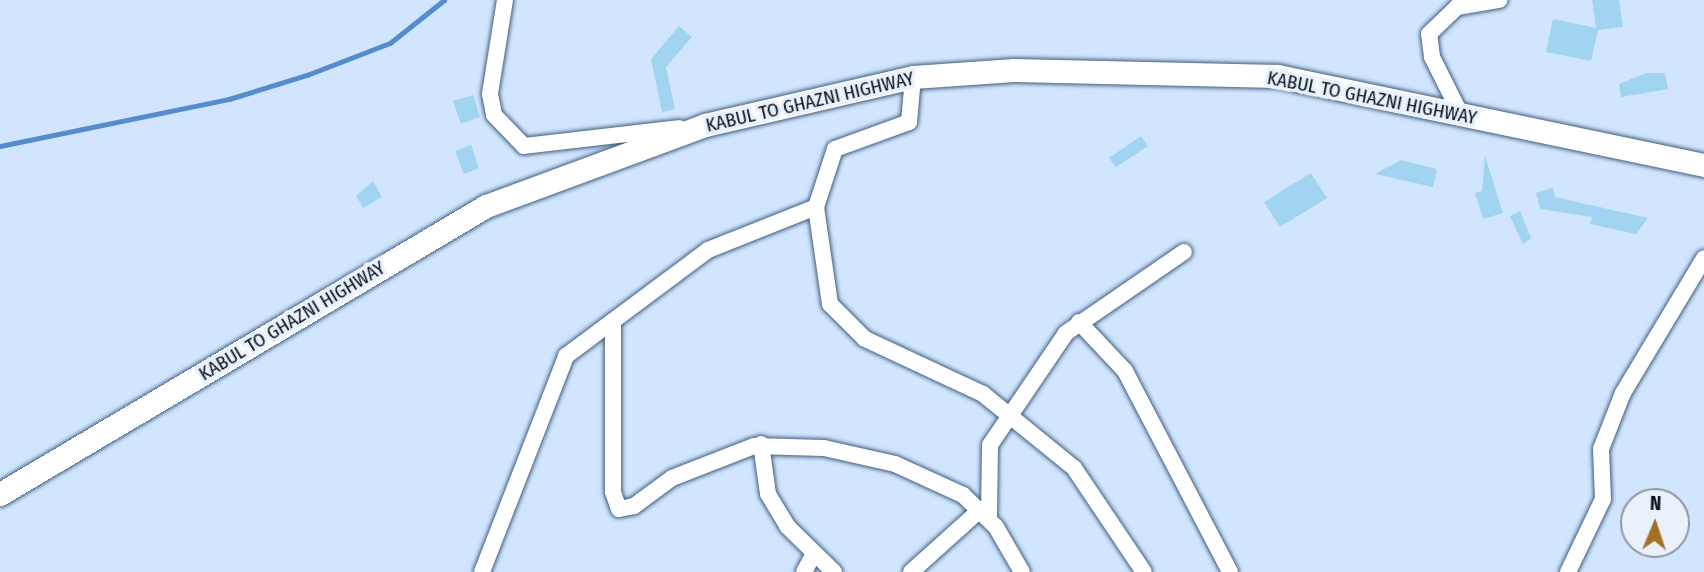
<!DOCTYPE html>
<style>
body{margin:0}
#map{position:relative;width:1704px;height:572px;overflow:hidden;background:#d1e6fe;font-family:"Fira Sans Condensed",sans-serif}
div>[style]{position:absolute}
.stream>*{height:4.5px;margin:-2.25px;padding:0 2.25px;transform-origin:2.25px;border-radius:2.25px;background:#558ccc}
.building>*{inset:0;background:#a0d4f1}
.roads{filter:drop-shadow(0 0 2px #405d80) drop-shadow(0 0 2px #405d80)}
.minor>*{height:16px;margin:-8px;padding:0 8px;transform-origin:8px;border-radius:8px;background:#fff}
.highway>*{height:23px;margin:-11.5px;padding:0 11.5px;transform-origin:11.5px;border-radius:11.5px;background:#fff}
span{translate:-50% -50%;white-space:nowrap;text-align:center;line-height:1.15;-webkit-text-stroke:7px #eaf1fa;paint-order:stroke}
.street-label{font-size:19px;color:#06111f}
.north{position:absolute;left:1620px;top:488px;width:70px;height:70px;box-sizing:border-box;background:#eaf1fa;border:2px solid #8f97a2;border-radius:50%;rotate:2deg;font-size:19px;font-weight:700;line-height:28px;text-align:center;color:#06111f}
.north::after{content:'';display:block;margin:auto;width:24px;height:32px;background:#a27126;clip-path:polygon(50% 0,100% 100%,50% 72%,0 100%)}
</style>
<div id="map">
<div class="stream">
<div style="left:0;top:146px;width:234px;rotate:-11.6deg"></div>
<div style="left:229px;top:99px;width:82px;rotate:-17.1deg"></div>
<div style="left:307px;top:75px;width:89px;rotate:-21.1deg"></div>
<div style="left:390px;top:43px;width:69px;rotate:-38.5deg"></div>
</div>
<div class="building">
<div style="clip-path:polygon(1592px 0,1619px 0,1623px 27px,1598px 30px,1591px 61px,1546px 52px,1553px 19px,1596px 28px)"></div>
<div style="clip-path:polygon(679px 26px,692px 37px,666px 67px,675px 109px,662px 112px,651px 59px)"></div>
<div style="clip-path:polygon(1646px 73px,1665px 73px,1668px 89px,1621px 97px,1619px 84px)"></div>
<div style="clip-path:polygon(473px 95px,480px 117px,461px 124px,453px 101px)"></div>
<div style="clip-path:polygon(1141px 136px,1148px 146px,1116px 167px,1109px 158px)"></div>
<div style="clip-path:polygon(471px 145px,479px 168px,464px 174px,455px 151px)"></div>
<div style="clip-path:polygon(1485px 156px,1503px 213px,1483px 219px,1475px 193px,1482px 191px)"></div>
<div style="clip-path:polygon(1401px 160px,1437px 169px,1433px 187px,1375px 174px)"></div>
<div style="clip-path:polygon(1311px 173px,1327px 198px,1280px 227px,1264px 202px)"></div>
<div style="clip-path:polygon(373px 181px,382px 197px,363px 208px,356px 196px)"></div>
<div style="clip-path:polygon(1553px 188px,1555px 197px,1648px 218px,1636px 234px,1590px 224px,1592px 217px,1540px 209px,1536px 193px)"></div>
<div style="clip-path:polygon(1520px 211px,1531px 238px,1523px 244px,1510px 216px)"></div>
</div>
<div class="roads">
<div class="minor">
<div style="left:505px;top:0;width:95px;rotate:99.1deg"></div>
<div style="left:490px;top:94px;width:21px;rotate:79deg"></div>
<div style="left:494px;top:115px;width:43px;rotate:45.9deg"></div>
<div style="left:524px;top:146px;width:156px;rotate:-6.6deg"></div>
<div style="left:1461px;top:115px;width:65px;rotate:-116.6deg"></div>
<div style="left:1432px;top:57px;width:23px;rotate:-97deg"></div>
<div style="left:1429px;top:34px;width:39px;rotate:-44deg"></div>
<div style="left:1457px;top:7px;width:43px;rotate:-9.5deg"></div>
<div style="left:816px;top:207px;width:98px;rotate:81.8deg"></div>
<div style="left:830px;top:304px;width:49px;rotate:45deg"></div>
<div style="left:865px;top:339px;width:130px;rotate:25deg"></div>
<div style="left:983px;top:394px;width:117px;rotate:39.1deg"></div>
<div style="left:1074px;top:468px;width:125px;rotate:56.1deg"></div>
<div style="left:613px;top:321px;width:171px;rotate:90deg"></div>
<div style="left:613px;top:492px;width:18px;rotate:71deg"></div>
<div style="left:619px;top:509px;width:15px;rotate:-11deg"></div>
<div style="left:634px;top:506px;width:47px;rotate:-36.4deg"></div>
<div style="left:672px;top:478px;width:88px;rotate:-21.3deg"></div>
<div style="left:754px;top:446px;width:70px;rotate:1.6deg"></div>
<div style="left:824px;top:448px;width:73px;rotate:12.7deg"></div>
<div style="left:895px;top:464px;width:75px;rotate:24.5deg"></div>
<div style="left:963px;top:495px;width:46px;rotate:44.1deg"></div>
<div style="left:996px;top:527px;width:52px;rotate:60deg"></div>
<div style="left:1079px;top:322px;width:67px;rotate:46.8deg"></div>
<div style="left:1125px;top:371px;width:227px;rotate:62.4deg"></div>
<div style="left:761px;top:444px;width:50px;rotate:82deg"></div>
<div style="left:768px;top:494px;width:37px;rotate:59deg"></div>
<div style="left:787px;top:526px;width:66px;rotate:44.4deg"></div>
<div style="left:989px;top:518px;width:73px;rotate:-89.2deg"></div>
<div style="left:990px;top:445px;width:135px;rotate:-55.8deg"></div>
<div style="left:1066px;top:333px;width:143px;rotate:-34.5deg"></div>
<div style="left:482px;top:572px;width:232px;rotate:-68.7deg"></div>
<div style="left:566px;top:356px;width:177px;rotate:-36.7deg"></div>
<div style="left:708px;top:250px;width:116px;rotate:-21.7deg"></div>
<div style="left:816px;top:207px;width:61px;rotate:-71.9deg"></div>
<div style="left:835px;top:149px;width:79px;rotate:-20deg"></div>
<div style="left:909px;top:122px;width:45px;rotate:-84.9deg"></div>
<div style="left:804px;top:572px;width:21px;rotate:-62deg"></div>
<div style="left:911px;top:572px;width:94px;rotate:-42deg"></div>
<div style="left:1568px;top:572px;width:81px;rotate:-64.4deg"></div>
<div style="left:1603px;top:499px;width:50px;rotate:-92.3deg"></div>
<div style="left:1601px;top:449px;width:60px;rotate:-68.6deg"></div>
<div style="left:1623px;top:393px;width:157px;rotate:-59deg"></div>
</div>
<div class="highway">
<div style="left:0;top:494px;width:565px;rotate:-30.65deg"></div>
<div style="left:486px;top:206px;width:233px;rotate:-20.3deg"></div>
<div style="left:705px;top:125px;width:213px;rotate:-13deg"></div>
<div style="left:913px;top:77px;width:101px;rotate:-4deg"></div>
<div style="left:1014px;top:70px;width:264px;rotate:1.3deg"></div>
<div style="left:1278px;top:76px;width:435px;rotate:11.8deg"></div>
</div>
</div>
<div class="street-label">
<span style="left:1372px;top:98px;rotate:11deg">KABUL TO GHAZNI HIGHWAY</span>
<span style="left:810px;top:102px;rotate:-13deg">KABUL TO GHAZNI HIGHWAY</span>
<span style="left:292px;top:321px;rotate:-31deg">KABUL TO GHAZNI HIGHWAY</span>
</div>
<div class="north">N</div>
</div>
